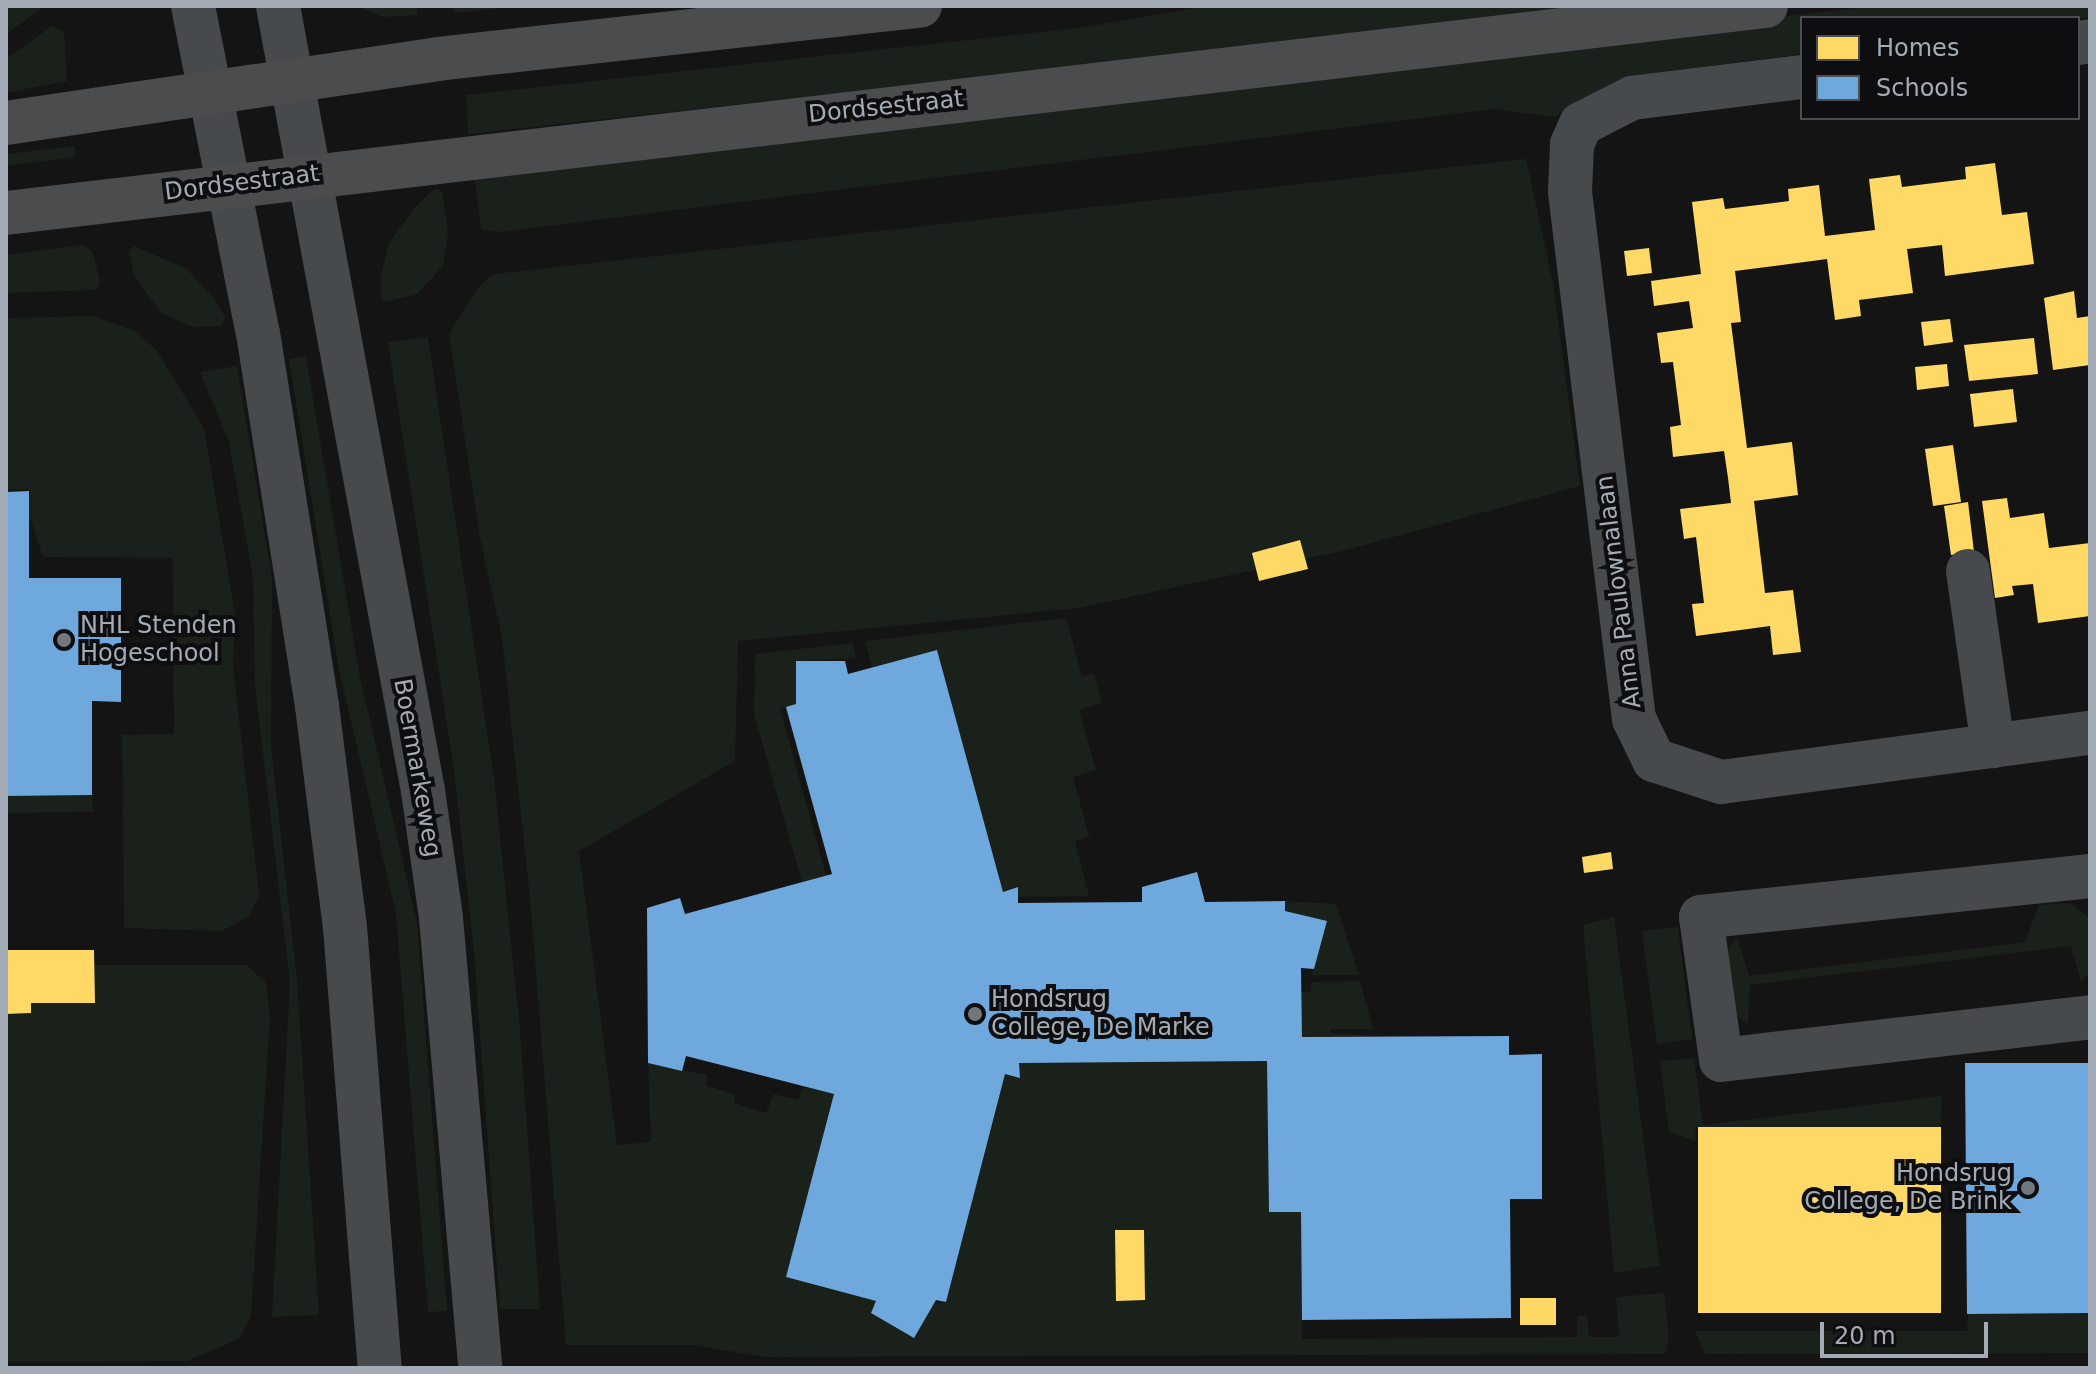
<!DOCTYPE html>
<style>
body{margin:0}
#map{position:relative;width:2096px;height:1374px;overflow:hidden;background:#141414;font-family:"DejaVu Sans",sans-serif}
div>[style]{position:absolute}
.green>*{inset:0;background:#1a211a}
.homes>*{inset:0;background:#ffd966}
.schools>*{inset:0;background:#6fa8dc}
.minor>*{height:44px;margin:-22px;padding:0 22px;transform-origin:22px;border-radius:22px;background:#474a4d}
.major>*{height:44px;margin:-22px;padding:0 22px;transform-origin:22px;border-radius:22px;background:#4a4c4e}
.dots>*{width:22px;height:22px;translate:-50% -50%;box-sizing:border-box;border:4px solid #0e0e10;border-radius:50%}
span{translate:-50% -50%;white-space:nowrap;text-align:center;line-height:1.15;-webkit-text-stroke:8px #0e0e10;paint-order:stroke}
.street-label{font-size:24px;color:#a3acb6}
.poi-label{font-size:24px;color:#a3acb6}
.left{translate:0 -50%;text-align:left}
.right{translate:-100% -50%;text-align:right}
.frame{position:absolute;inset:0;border:8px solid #a3acb6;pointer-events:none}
.legend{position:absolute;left:1800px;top:16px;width:280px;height:104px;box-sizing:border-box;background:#0e0e10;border:2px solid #4a4d52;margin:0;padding:10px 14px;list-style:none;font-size:24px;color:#a3acb6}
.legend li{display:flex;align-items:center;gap:16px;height:40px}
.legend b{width:40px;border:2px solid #4a4d52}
.scale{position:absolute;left:1820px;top:1322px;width:168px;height:36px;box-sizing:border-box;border:4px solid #a3acb6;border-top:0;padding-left:10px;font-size:24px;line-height:28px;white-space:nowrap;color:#a3acb6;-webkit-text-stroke:6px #0e0e10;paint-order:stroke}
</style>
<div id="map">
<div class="green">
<div style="clip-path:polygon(6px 6px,45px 6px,6px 34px)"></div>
<div style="clip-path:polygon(357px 6px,417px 6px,418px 15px,383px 17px)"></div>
<div style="clip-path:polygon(452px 6px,519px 6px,456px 13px)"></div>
<div style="clip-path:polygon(1206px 6px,1636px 6px,468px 134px,466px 95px,1086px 27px)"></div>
<div style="clip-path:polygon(1873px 6px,2090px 6px,2090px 18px,1802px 18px,1802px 54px,1625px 77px,1554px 117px,1495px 109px,497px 232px,481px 229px,474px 173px)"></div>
<div style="clip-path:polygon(52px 26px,64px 32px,67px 81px,6px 93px,6px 59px)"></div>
<div style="clip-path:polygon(75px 146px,75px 157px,6px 166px,6px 154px)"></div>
<div style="clip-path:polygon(1526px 159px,1553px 283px,1580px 486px,1346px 550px,1079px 608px,738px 641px,735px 761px,579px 851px,617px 1145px,651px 1142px,648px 1063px,707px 1075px,707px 1086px,734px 1094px,734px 1103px,766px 1113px,774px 1094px,798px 1100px,803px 1087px,834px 1094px,786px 1277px,876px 1301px,871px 1313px,946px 1302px,1005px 1074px,1019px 1078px,1019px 1063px,1267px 1061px,1269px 1211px,1301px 1212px,1302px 1339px,1577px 1337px,1577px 1316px,1587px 1316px,1589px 1337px,1619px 1337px,1616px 1297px,1664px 1293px,1669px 1338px,1665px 1354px,766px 1357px,693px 1345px,566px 1345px,530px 898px,502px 638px,480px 538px,449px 334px,478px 288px,490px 276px,503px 273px)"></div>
<div style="clip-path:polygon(435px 188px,442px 192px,448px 232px,443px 266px,417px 294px,386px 302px,381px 299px,381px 277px,388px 245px,414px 208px)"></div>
<div style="clip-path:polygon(83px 245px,92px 251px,100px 282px,97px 290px,6px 293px,6px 255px)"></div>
<div style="clip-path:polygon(134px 246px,187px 269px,216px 301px,225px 317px,222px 326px,192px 327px,160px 312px,134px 275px,129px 252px)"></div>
<div style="clip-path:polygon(92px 316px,136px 331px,157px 351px,204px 428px,235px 615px,233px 666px,259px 895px,249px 916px,222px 931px,124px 928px,122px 735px,174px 734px,173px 558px,43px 557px,30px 517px,30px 490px,6px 489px,6px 318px)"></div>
<div style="clip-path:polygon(428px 337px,494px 779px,520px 1030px,540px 1309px,500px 1309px,474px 952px,454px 770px,388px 342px)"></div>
<div style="clip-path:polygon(306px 356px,359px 673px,417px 923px,447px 1311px,428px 1312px,396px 913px,339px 670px,289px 359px)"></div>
<div style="clip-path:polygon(237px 366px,272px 578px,271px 746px,297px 980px,319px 1315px,272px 1317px,290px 982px,255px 685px,253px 578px,229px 442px,200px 372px)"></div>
<div style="clip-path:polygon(1066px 618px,1082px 677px,1094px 674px,1102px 703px,1079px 710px,1096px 770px,1073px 777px,1089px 837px,1075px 841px,1089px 896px,1018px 897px,1017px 887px,1003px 892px,937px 650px,872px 667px,865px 641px)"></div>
<div style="clip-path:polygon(852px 643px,856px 658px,796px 661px,796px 704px,832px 874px,785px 707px,780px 709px,826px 875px,802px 882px,754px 714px,755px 654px)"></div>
<div style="clip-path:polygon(92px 795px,93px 812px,6px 813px,6px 796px)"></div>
<div style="clip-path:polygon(1285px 901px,1336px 904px,1359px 975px,1312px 975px,1327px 922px,1285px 911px)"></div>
<div style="clip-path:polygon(2070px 903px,2090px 919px,2090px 972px,2081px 982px,2071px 946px,1750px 985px,1748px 1025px,1735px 1014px,1727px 951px,1737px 937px,1749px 976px,2025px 942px,2039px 905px)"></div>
<div style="clip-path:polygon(1614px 917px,1660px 1266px,1614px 1273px,1583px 925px)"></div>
<div style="clip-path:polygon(1678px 927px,1692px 1039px,1657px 1044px,1642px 931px)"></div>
<div style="clip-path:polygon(94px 965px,247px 965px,266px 983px,270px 1016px,251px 1316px,239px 1339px,187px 1361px,6px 1362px,6px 1014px,31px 1013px,31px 1003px,94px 1003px)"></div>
<div style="clip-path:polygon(1360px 981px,1373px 1029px,1330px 1029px,1330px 1033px,1375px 1036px,1302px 1037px,1301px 992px,1311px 992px,1311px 982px)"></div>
<div style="clip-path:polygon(1694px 1058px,1703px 1125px,1942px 1096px,1941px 1127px,1696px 1127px,1695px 1141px,1669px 1132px,1660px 1061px)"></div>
<div style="clip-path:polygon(2090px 1313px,2090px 1353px,1705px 1354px,1695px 1331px,1967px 1331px,1968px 1314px)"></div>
</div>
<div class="homes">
<div style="clip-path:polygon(1995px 163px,2002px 215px,2027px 212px,2034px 264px,1945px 276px,1942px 245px,1907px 249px,1913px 293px,1859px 300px,1861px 316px,1835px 320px,1827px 259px,1735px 271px,1741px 322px,1731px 323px,1747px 448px,1792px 442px,1798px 495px,1754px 501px,1765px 593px,1793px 590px,1801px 652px,1773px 655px,1770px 626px,1696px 636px,1692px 604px,1704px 603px,1696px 537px,1684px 539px,1680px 509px,1731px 503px,1728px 478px,1724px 451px,1673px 457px,1670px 427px,1681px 425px,1673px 362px,1661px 363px,1657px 333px,1693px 328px,1689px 301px,1654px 306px,1651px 281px,1701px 274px,1692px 202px,1723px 198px,1725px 209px,1758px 205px,1789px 201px,1788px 189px,1819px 185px,1825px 236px,1875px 230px,1869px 179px,1900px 175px,1902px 187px,1966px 179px,1965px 167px)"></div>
<div style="clip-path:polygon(1649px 248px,1652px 273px,1627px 276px,1624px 251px)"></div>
<div style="clip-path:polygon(2074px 291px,2077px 318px,2090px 316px,2090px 365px,2053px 370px,2044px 298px)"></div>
<div style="clip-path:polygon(1950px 319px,1953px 342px,1924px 346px,1921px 322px)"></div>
<div style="clip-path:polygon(2034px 338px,2038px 374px,1969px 381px,1964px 345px)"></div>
<div style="clip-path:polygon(1947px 364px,1949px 386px,1917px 390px,1915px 367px)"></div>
<div style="clip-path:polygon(2013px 389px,2017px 422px,1974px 427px,1970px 394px)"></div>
<div style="clip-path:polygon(1953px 445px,1961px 502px,1933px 506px,1925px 449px)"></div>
<div style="clip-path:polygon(2007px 498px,2010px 518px,2044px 513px,2049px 548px,2090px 543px,2090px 616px,2038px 623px,2033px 584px,2012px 586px,2014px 595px,1995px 598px,1982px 501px)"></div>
<div style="clip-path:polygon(1968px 502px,1974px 552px,1951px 555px,1944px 506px)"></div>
<div style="clip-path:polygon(1300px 540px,1308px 569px,1259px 581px,1252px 553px)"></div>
<div style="clip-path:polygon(1611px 852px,1613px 869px,1584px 873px,1582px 857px)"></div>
<div style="clip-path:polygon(6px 950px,94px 950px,95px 1003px,31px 1003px,31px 1013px,6px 1014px)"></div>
<div style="clip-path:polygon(1698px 1127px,1941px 1127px,1941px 1313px,1698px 1313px)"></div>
<div style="clip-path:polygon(1115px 1230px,1144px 1230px,1145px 1300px,1116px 1301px)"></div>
<div style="clip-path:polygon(1520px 1298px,1556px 1298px,1556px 1325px,1520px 1325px)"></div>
</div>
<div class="schools">
<div style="clip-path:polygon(29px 491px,29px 578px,121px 578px,121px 702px,92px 701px,92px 795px,6px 796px,6px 492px)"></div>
<div style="clip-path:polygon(937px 650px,1003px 892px,1018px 887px,1018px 903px,1142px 902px,1142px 887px,1197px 872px,1205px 902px,1285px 901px,1285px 911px,1327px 921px,1314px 969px,1301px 968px,1302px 1037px,1509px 1036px,1509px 1055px,1542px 1054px,1542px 1199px,1510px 1199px,1511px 1318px,1302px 1320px,1301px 1212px,1269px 1212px,1267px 1061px,1019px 1063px,1020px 1078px,1005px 1074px,946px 1302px,936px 1300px,914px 1338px,871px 1313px,876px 1301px,786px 1277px,834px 1094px,686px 1056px,682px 1071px,648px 1063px,647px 908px,680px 898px,685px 914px,832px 874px,786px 707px,796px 704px,796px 661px,845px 661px,848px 674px)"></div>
<div style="clip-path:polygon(1965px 1063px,2090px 1063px,2090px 1313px,1967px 1314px)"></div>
</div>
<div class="minor">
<div style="left:193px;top:6px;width:333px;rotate:78.8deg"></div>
<div style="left:258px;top:333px;width:378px;rotate:81deg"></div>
<div style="left:317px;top:706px;width:223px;rotate:82.8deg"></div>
<div style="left:345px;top:927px;width:442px;rotate:85.5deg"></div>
<div style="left:278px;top:6px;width:798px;rotate:79.53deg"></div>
<div style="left:423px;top:791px;width:128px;rotate:81.9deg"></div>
<div style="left:441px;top:918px;width:452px;rotate:85deg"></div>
<div style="left:2078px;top:43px;width:12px;rotate:-9deg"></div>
<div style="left:1802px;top:77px;width:171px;rotate:173deg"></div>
<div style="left:1632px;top:98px;width:57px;rotate:153deg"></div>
<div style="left:1581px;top:124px;width:22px;rotate:114deg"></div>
<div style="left:1572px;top:144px;width:48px;rotate:92.4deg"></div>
<div style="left:1570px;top:192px;width:531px;rotate:83.08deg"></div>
<div style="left:1634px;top:719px;width:46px;rotate:64deg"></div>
<div style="left:1654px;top:760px;width:71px;rotate:18.2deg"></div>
<div style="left:1721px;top:782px;width:372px;rotate:-7.6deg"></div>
<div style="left:1968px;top:571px;width:177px;rotate:81.9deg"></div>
<div style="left:2090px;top:876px;width:391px;rotate:174deg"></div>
<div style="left:1701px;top:917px;width:144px;rotate:82deg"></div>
<div style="left:1721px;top:1060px;width:371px;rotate:-6.6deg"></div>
</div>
<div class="major">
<div style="left:6px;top:123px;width:436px;rotate:-8.4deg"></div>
<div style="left:437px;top:59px;width:486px;rotate:-6.3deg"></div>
<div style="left:6px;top:213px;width:1772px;rotate:-6.71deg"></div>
</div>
<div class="dots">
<div style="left:64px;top:640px;background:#71777d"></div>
<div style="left:975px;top:1014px;background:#71777d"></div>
<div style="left:2028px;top:1188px;background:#71777d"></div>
</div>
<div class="street-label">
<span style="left:886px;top:107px;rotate:-6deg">Dordsestraat</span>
<span style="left:242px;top:183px;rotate:-7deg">Dordsestraat</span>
<span style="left:1619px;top:592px;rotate:-97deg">Anna Paulownalaan</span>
<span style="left:417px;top:768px;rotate:80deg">Boermarkeweg</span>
</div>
<div class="poi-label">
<span class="left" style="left:80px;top:640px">NHL Stenden<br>Hogeschool</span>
<span class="left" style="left:991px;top:1014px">Hondsrug<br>College, De Marke</span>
<span class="right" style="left:2012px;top:1188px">Hondsrug<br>College, De Brink</span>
</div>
<div class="frame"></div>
<ul class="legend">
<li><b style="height:22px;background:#ffd966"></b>Homes</li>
<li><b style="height:22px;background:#6fa8dc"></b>Schools</li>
</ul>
<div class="scale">20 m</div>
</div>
